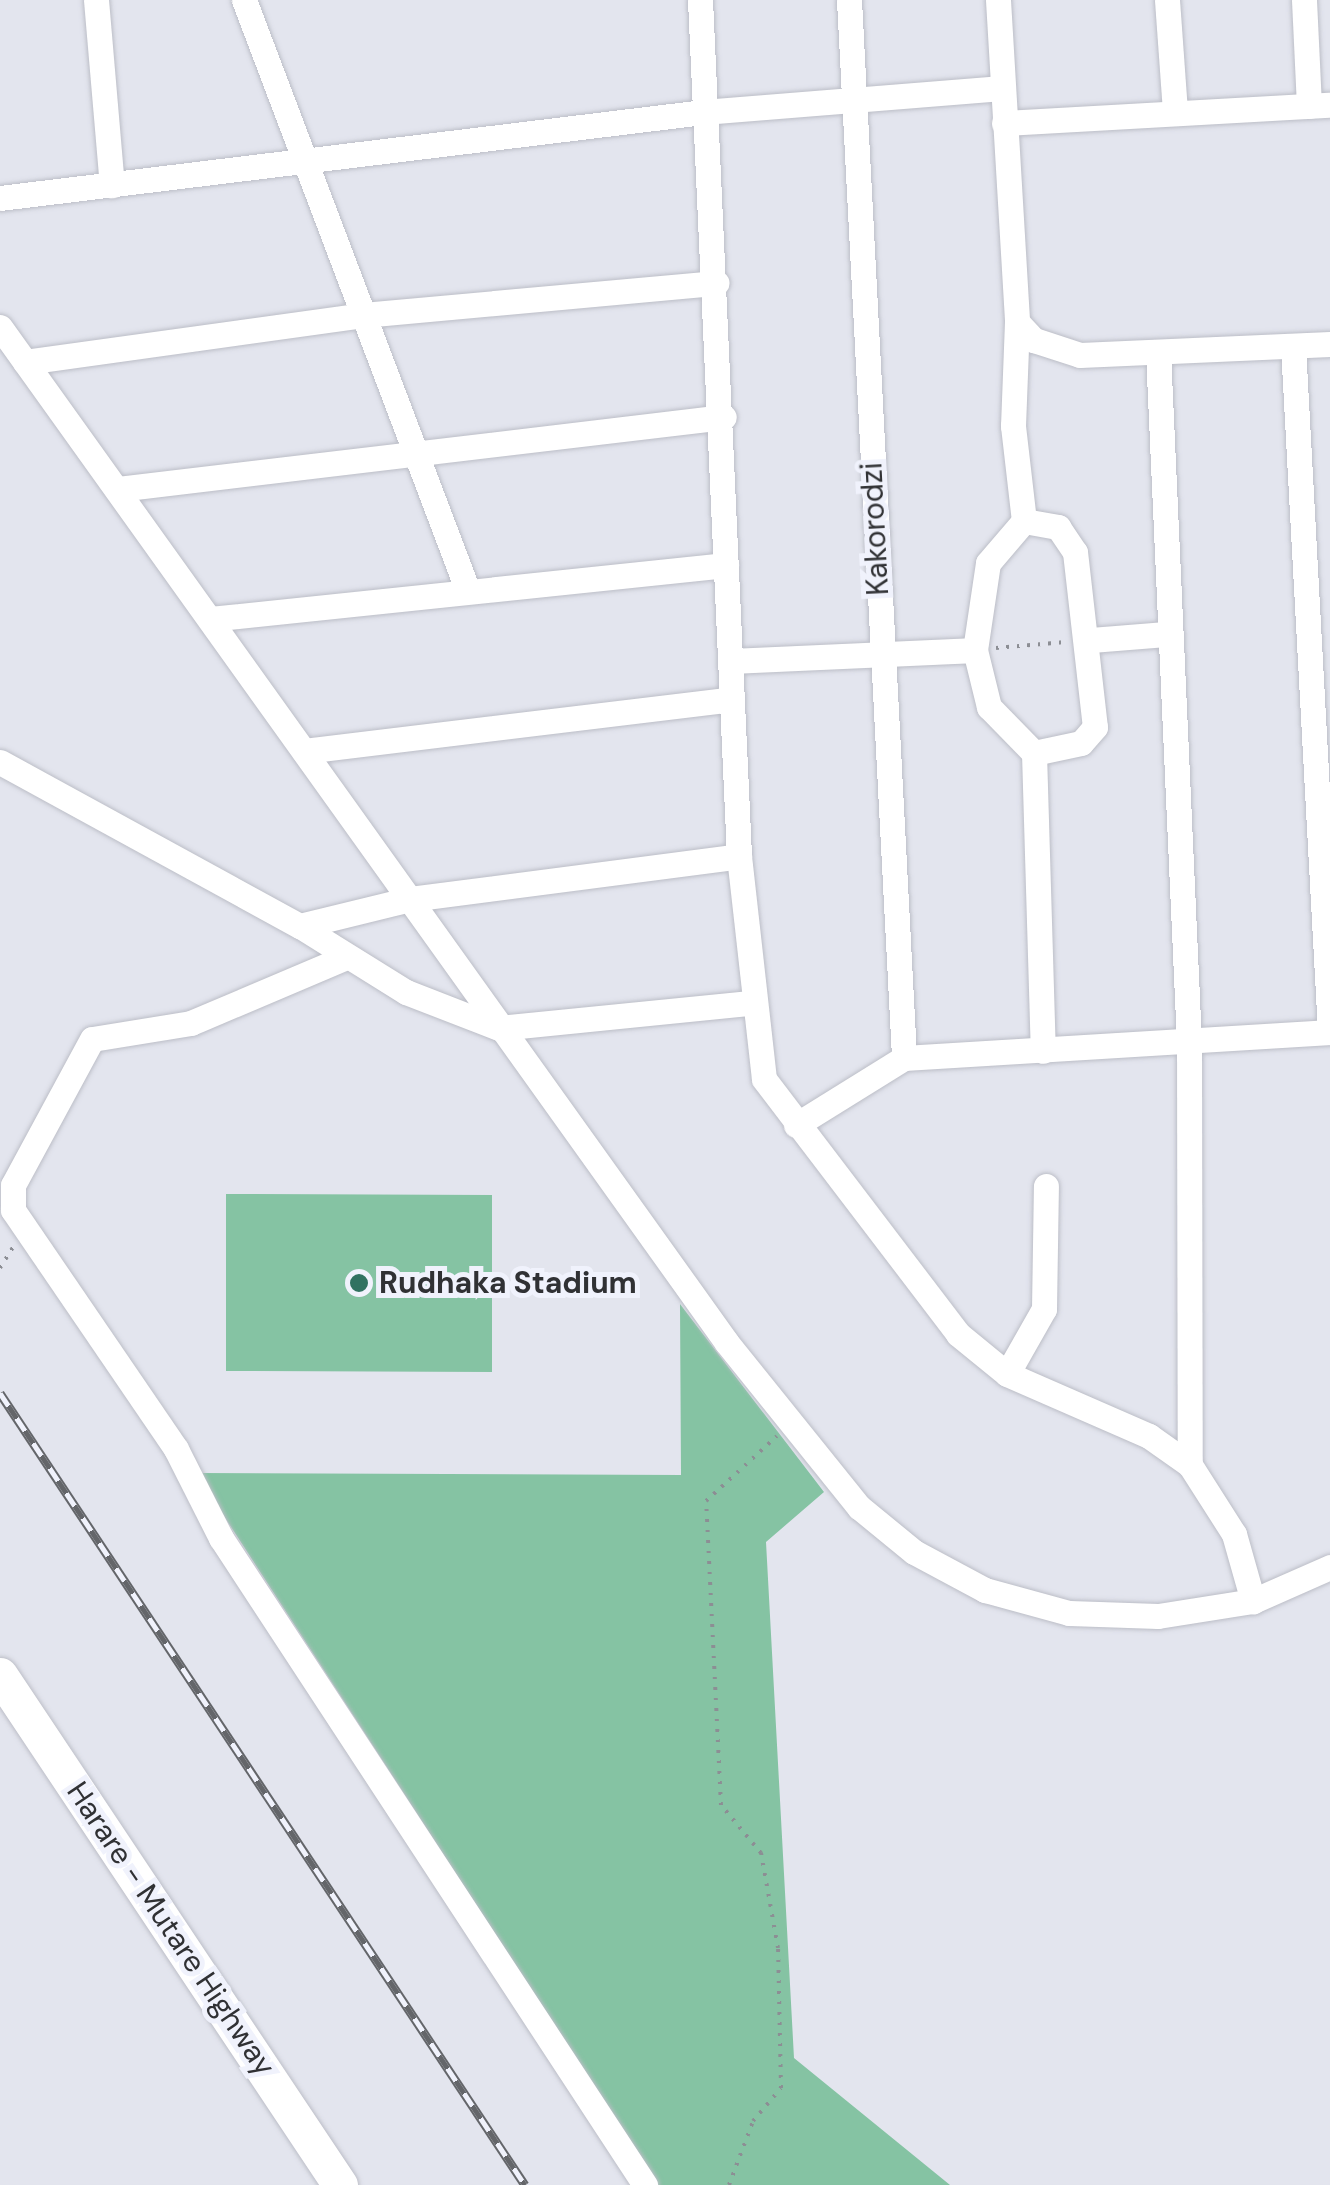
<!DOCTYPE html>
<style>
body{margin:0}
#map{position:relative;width:1330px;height:2185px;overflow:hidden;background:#e3e5ee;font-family:"DM Sans",sans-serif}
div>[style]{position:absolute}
.green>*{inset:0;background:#85c3a3}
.path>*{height:4px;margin-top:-2px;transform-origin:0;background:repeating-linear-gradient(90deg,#8c8e94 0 2.5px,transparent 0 10.5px)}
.roads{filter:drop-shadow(0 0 2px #bcbec7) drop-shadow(0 0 2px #bcbec7)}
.minor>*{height:25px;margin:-12.5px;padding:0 12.5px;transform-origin:12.5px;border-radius:12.5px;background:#fff}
.highway>*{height:35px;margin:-17.5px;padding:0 17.5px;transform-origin:17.5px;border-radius:17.5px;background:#fff}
.rail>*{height:9px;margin-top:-4.5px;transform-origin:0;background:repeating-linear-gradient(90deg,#f0f2fc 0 15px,#64666a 0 30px);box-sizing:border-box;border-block:2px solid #64666a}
.dots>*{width:28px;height:28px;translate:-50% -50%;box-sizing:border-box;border:5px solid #f0f2fc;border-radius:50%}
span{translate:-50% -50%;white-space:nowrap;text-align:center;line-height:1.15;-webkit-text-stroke:10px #f0f2fc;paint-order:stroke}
.street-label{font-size:30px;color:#303134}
.poi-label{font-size:30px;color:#303134;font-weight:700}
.left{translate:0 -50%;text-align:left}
</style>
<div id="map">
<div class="green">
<div style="clip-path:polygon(226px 1194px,492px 1195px,492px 1372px,226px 1371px)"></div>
<div style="clip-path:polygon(680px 1304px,824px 1492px,766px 1542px,794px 2058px,950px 2185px,658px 2185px,196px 1473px,681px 1475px)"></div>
</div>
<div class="path">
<div style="left:996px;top:648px;width:70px;rotate:-4.9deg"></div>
<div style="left:0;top:1268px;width:25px;rotate:-58deg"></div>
<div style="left:729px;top:2185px;width:68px;rotate:-69.4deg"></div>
<div style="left:753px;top:2121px;width:43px;rotate:-49.7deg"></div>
<div style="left:781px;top:2088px;width:140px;rotate:-91.2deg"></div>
<div style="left:778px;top:1948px;width:97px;rotate:-100.1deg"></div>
<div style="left:761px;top:1853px;width:62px;rotate:-129.8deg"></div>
<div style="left:721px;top:1805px;width:304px;rotate:-92.8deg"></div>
<div style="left:706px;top:1501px;width:96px;rotate:-42.5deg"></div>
</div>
<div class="roads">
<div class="minor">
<div style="left:96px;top:0;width:186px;rotate:85.1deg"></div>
<div style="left:244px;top:0;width:627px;rotate:69.25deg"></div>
<div style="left:700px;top:0;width:857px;rotate:87.39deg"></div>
<div style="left:739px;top:856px;width:224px;rotate:83.6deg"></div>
<div style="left:764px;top:1079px;width:320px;rotate:52.7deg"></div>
<div style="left:958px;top:1334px;width:63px;rotate:39.2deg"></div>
<div style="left:1007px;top:1374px;width:155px;rotate:23.6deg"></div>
<div style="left:1149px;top:1436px;width:50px;rotate:35.3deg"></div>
<div style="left:1190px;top:1465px;width:82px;rotate:57.5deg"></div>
<div style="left:1234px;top:1534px;width:70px;rotate:74.2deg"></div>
<div style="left:849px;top:0;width:1059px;rotate:87.02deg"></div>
<div style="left:998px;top:0;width:323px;rotate:86.6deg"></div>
<div style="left:1017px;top:322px;width:25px;rotate:47deg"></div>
<div style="left:1034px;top:340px;width:48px;rotate:18.1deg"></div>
<div style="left:1080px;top:355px;width:250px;rotate:-2.5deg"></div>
<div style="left:1167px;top:0;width:111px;rotate:85.9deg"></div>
<div style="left:1304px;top:0;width:106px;rotate:87.3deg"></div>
<div style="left:1004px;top:123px;width:326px;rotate:-3.2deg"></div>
<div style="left:0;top:198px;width:708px;rotate:-6.97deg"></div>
<div style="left:703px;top:112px;width:300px;rotate:-4.6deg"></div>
<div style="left:0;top:327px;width:1249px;rotate:54.41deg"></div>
<div style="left:727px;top:1343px;width:211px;rotate:51.2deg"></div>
<div style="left:859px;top:1507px;width:71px;rotate:39.3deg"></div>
<div style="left:914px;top:1552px;width:81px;rotate:28.2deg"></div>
<div style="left:985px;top:1590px;width:87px;rotate:15.3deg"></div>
<div style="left:1069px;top:1613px;width:89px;rotate:1.9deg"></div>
<div style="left:1158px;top:1616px;width:96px;rotate:-9deg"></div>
<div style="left:1253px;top:1601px;width:84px;rotate:-23.8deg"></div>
<div style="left:1293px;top:346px;width:687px;rotate:86.91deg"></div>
<div style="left:1158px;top:352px;width:691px;rotate:87.43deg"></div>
<div style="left:1189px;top:1042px;width:423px;rotate:89.9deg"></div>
<div style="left:25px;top:362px;width:341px;rotate:-7.9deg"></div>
<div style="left:363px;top:315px;width:355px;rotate:-5.2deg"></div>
<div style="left:118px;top:489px;width:610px;rotate:-6.78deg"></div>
<div style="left:1024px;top:521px;width:35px;rotate:10deg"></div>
<div style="left:1058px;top:527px;width:30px;rotate:56deg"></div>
<div style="left:1075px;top:552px;width:176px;rotate:83.5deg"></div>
<div style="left:1095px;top:727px;width:21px;rotate:131deg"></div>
<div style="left:1081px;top:743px;width:48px;rotate:168deg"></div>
<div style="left:1034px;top:753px;width:298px;rotate:88.3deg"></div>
<div style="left:210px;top:619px;width:519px;rotate:-5.97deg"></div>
<div style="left:1091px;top:640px;width:75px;rotate:-4.6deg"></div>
<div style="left:975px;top:650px;width:59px;rotate:76.2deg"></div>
<div style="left:989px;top:707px;width:64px;rotate:45.6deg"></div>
<div style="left:732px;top:661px;width:243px;rotate:-2.6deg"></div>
<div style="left:975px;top:650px;width:88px;rotate:-81.5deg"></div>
<div style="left:988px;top:563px;width:55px;rotate:-49.4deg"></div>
<div style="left:1024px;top:521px;width:96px;rotate:-96.6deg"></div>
<div style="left:1013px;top:426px;width:104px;rotate:-87.8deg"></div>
<div style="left:304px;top:751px;width:430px;rotate:-6.9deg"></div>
<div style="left:0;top:762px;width:342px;rotate:28.7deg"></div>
<div style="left:300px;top:926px;width:113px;rotate:-13.8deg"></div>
<div style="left:410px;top:899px;width:332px;rotate:-7.4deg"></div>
<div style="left:300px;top:926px;width:125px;rotate:31.9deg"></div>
<div style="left:406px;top:992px;width:100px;rotate:21.2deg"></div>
<div style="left:499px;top:1028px;width:252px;rotate:-5.7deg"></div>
<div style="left:344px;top:958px;width:166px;rotate:157deg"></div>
<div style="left:191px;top:1023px;width:100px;rotate:170.8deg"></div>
<div style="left:92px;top:1039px;width:166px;rotate:118.4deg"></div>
<div style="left:13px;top:1185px;width:25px;rotate:90deg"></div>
<div style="left:13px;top:1210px;width:289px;rotate:55.7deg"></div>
<div style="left:176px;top:1449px;width:100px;rotate:63.2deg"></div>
<div style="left:221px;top:1538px;width:774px;rotate:56.76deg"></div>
<div style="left:796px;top:1125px;width:127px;rotate:-31.8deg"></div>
<div style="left:904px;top:1058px;width:427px;rotate:-3.5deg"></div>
<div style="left:1007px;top:1374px;width:75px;rotate:-60.4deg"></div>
<div style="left:1044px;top:1309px;width:123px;rotate:-89.1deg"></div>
</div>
<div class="highway">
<div style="left:0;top:1675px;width:613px;rotate:56.31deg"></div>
</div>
</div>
<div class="rail">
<div style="left:0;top:1393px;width:950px;rotate:56.46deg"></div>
</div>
<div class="dots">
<div style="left:359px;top:1283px;background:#317261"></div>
</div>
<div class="street-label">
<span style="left:875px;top:529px;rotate:-93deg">Kakorodzi</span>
<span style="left:171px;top:1929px;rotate:56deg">Harare - Mutare Highway</span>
</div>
<div class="poi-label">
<span class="left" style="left:379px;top:1283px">Rudhaka Stadium</span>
</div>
</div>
